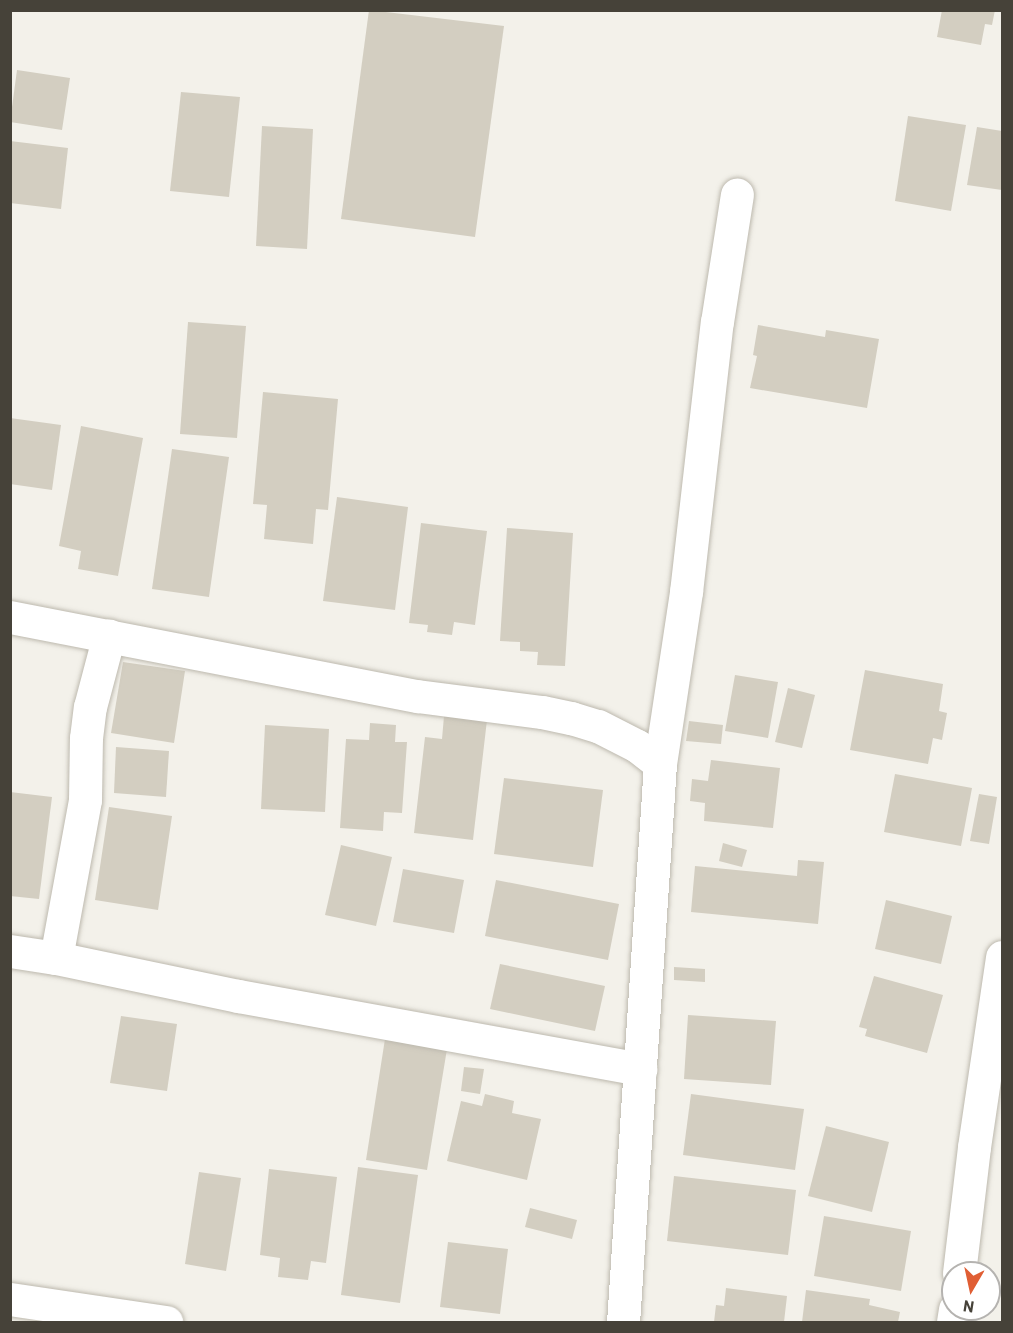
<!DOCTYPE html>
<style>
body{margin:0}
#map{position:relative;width:1013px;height:1333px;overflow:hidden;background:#f3f1ea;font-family:Barlow,sans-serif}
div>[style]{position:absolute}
.building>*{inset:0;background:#d3cec1}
.roads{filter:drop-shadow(0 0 2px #bdb9ae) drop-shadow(0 0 2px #bdb9ae)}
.street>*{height:33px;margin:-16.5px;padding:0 16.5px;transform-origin:16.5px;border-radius:16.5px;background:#fff}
span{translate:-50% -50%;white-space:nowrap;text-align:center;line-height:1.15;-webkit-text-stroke:5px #fff;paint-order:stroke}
.frame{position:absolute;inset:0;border:12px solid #464239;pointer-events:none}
.north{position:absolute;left:941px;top:1261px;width:60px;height:60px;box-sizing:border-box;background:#fff;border:2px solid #b5b3b0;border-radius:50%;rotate:189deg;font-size:16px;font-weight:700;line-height:24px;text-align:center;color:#464239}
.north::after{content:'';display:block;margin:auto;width:21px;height:27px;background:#e05e34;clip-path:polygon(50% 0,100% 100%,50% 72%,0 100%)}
</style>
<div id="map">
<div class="building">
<div style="clip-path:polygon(369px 10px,504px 26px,475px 237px,341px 219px)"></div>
<div style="clip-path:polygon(942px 10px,995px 10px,992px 25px,985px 24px,981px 45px,937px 37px)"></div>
<div style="clip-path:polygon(17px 70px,70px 78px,62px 130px,10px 122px)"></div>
<div style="clip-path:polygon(181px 92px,240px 97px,229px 197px,170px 191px)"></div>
<div style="clip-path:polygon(908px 116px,966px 125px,951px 211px,895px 201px)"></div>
<div style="clip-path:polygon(262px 126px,313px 129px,307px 249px,256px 246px)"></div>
<div style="clip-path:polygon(977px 127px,1002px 131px,1002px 190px,967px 185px)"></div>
<div style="clip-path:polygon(10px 141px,68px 148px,61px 209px,10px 203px)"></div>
<div style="clip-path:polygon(188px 322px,246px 326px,237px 438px,180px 434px)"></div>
<div style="clip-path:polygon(758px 325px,825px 337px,826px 330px,879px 339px,867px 408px,750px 388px,757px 356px,753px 355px)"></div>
<div style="clip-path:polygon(263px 392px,338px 399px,328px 510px,316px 509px,313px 544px,264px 539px,267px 505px,253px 504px)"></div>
<div style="clip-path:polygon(10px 418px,61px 425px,52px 490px,10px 484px)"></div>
<div style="clip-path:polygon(81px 426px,143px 438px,118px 576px,78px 569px,81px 551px,59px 546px)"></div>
<div style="clip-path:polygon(172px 449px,229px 457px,209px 597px,152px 589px)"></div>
<div style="clip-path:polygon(337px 497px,408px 507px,395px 610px,323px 601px)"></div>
<div style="clip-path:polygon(421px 523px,487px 531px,475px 625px,454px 622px,452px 635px,427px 632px,428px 625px,409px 623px)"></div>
<div style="clip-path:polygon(507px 528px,573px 533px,565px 666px,537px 665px,538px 652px,520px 651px,520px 642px,500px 641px)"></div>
<div style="clip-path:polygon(123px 662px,185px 671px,174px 743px,111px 733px)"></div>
<div style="clip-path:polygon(865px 670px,943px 684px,939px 711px,947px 713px,942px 740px,933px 738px,928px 764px,850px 750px)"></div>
<div style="clip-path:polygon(735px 675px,778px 682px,768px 738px,725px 731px)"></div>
<div style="clip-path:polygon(788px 688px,815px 695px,802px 748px,775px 742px)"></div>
<div style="clip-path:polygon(444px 716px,487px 720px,473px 840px,414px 833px,425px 737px,442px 739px)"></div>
<div style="clip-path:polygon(689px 721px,723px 725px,721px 744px,686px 741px)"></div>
<div style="clip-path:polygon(370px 723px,396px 725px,395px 742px,407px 742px,402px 813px,384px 812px,383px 831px,340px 828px,346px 739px,369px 740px)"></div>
<div style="clip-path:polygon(265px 725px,329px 729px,325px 812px,261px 809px)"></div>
<div style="clip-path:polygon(116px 747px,169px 751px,166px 797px,114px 793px)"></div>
<div style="clip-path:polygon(711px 760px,780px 768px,773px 828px,704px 821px,705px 803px,690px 801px,692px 779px,708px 781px)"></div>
<div style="clip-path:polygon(895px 774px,972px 788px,961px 846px,884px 832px)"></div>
<div style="clip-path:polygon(504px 778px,603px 790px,593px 867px,494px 854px)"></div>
<div style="clip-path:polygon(10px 792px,52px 797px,39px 899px,10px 896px)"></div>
<div style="clip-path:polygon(979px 794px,997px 797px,989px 844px,970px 841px)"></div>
<div style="clip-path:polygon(109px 807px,172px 816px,158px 910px,95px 900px)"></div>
<div style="clip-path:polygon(723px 843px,747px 850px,742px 867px,719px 861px)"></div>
<div style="clip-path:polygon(341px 845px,392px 857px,376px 926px,325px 915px)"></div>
<div style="clip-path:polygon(798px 860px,824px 862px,818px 924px,691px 912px,695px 866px,797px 876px)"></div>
<div style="clip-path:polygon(403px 869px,464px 880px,454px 933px,393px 922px)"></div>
<div style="clip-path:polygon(496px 880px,619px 904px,608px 960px,485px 936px)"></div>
<div style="clip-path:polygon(886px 900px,952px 916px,941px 964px,875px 949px)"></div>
<div style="clip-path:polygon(500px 964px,605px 986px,595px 1031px,490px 1009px)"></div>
<div style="clip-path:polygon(674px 967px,705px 969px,705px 982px,674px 980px)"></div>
<div style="clip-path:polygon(874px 976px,943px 995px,927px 1053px,865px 1036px,867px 1029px,859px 1027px)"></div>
<div style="clip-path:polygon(688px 1015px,776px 1021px,771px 1085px,684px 1079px)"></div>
<div style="clip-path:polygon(121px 1016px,177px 1024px,167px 1091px,110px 1083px)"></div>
<div style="clip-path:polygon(385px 1039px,447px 1049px,427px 1170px,366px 1160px)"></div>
<div style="clip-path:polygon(464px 1067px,484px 1069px,480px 1094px,461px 1091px)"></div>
<div style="clip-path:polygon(485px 1094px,514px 1101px,512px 1113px,541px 1119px,527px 1180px,447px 1161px,461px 1101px,482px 1106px)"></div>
<div style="clip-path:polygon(691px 1094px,804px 1109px,795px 1170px,683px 1155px)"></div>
<div style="clip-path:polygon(826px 1126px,889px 1142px,872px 1212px,808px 1196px)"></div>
<div style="clip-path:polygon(358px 1167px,418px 1175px,400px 1303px,341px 1295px)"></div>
<div style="clip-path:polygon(269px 1169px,337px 1177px,326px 1263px,311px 1261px,308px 1280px,278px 1277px,280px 1258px,260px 1255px)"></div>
<div style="clip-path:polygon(199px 1172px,241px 1178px,226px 1271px,185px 1264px)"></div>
<div style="clip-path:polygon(674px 1176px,796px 1190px,788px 1255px,667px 1241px)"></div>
<div style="clip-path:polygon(530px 1208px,577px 1220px,572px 1239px,525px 1227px)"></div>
<div style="clip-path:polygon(824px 1216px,911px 1231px,901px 1291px,814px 1276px)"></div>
<div style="clip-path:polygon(448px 1242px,508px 1249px,500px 1314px,440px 1307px)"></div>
<div style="clip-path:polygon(726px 1288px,787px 1296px,784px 1322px,714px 1322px,716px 1305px,724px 1306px)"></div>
<div style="clip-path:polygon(806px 1290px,870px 1299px,869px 1305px,900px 1312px,898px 1322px,802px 1322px)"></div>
</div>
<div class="roads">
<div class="street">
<div style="left:10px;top:617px;width:415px;rotate:11deg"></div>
<div style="left:417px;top:696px;width:126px;rotate:7.3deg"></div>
<div style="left:542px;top:712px;width:30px;rotate:12deg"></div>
<div style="left:571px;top:718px;width:28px;rotate:17deg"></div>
<div style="left:598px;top:726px;width:44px;rotate:27.1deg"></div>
<div style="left:637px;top:746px;width:29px;rotate:38deg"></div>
<div style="left:660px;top:764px;width:559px;rotate:93.79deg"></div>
<div style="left:660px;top:764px;width:174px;rotate:-81.4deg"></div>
<div style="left:686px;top:592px;width:272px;rotate:-83.5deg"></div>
<div style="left:717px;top:322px;width:129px;rotate:-81.1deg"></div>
<div style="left:10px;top:951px;width:47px;rotate:8.7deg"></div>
<div style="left:56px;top:958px;width:161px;rotate:-79.6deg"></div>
<div style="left:85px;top:800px;width:62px;rotate:-89.1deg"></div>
<div style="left:86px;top:738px;width:31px;rotate:-83deg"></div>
<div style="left:90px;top:707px;width:74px;rotate:-75.2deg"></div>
<div style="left:56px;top:958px;width:186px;rotate:11.8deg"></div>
<div style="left:238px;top:996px;width:409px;rotate:10.3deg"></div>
<div style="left:959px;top:1273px;width:127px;rotate:-83.2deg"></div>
<div style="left:974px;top:1147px;width:192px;rotate:-81.6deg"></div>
<div style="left:10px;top:1299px;width:158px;rotate:8.4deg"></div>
<div style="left:953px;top:1322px;width:13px;rotate:-81deg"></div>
</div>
</div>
<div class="frame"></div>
<div class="north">N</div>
</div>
